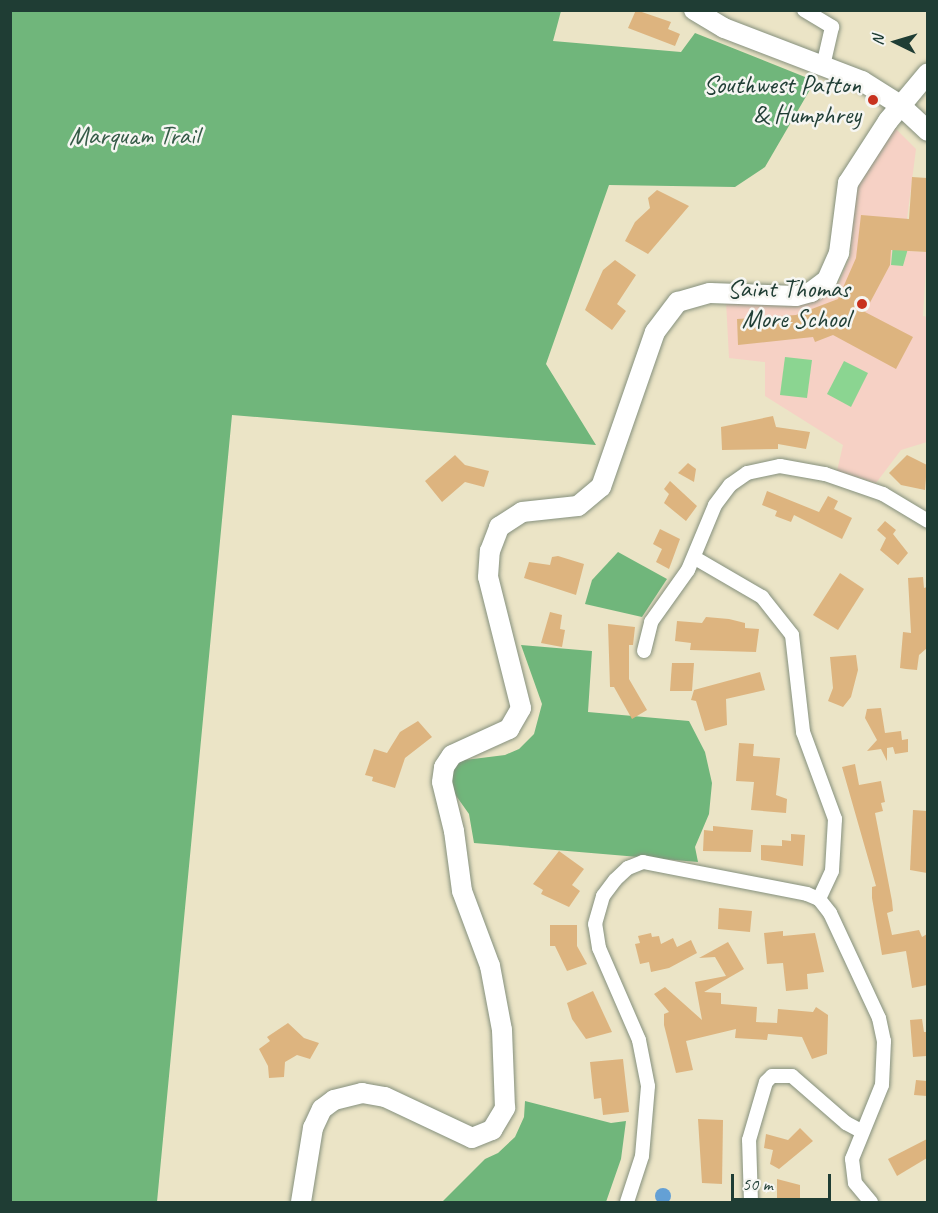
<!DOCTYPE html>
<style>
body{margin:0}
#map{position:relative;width:938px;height:1213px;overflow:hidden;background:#ebe4c6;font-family:Caveat,sans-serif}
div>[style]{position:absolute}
.built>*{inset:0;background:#f6d1c5}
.green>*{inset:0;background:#8bd591}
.forest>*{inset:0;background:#70b67b}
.water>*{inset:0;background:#64a0d5}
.round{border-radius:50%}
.building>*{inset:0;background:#ddb47f}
.roads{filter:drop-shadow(0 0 2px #85907d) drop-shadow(0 0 2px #85907d)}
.street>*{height:14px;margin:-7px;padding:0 7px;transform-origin:7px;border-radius:7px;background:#fff}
.secondary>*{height:20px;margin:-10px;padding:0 10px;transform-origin:10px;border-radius:10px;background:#fff}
.dots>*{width:16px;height:16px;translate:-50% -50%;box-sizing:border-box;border:3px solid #f6f6f2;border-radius:50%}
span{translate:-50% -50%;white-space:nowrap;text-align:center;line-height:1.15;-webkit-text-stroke:5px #f6f6f2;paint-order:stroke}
.poi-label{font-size:26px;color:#1f3d34}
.right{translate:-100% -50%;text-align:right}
.park-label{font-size:26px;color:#355b47}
.frame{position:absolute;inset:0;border:12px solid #1f3d34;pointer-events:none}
.north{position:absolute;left:866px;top:12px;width:60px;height:60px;-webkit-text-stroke:4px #f6f6f2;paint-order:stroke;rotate:275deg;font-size:16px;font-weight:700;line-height:24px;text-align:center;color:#1f3d34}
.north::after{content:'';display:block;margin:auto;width:21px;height:27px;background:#1f3d34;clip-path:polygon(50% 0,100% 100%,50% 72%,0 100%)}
.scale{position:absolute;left:731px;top:1174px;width:100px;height:27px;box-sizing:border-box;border:3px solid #1f3d34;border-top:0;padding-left:8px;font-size:18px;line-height:21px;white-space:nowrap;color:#1f3d34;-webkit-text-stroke:4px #f6f6f2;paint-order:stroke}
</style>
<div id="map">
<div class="built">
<div style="clip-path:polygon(895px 128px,916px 149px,907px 219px,909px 251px,927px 252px,923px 316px,928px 317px,927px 442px,901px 450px,876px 483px,837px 471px,843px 445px,765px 396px,765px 362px,729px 358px,726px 301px,789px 306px,827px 294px,839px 282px,850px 256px,857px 180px)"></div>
</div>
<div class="green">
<div style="clip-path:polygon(893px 244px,909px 245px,903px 266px,891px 265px)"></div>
<div style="clip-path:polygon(785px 357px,812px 360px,807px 398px,780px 395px)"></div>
<div style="clip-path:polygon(844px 361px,868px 373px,851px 407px,827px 394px)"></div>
</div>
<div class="forest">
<div style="clip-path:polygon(10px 11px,561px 11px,553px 41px,681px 52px,695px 33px,815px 81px,765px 167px,735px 187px,609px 185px,546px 364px,596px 445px,232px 415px,157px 1202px,11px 1202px)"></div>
<div style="clip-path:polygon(618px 552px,667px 579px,642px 617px,585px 604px,592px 580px)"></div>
<div style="clip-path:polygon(521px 645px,592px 651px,588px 712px,689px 721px,705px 752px,712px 783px,709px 814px,695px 847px,698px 862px,474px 843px,469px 814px,452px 790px,449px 776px,457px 761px,505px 755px,519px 749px,534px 734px,542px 704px)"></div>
<div style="clip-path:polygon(525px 1101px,611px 1123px,626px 1121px,621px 1159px,606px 1202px,442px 1202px,485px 1159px,498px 1153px,515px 1137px,524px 1117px)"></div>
</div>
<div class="water">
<div class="round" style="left:655px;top:1188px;width:16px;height:16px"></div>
</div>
<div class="building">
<div style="clip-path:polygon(636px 10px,671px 22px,668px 29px,680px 34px,675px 46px,628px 28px)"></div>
<div style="clip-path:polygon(912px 177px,927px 178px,927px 252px,891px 250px,890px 265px,865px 312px,913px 337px,896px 369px,833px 335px,815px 342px,813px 337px,738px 345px,737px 319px,796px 315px,838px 299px,856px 258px,861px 215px,909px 219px)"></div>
<div style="clip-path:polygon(657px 190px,689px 206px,648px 254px,625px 241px,635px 222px,650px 208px,648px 198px)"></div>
<div style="clip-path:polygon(615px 260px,636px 275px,617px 304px,626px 311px,612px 330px,585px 310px,603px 270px)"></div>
<div style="clip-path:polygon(773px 416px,776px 427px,810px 432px,806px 449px,778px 444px,778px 449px,722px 450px,721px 427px)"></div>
<div style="clip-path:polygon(455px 455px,465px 465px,489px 471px,484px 487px,465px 482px,442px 502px,425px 481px)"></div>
<div style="clip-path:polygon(907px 455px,927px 465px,925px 490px,901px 485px,889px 473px)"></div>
<div style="clip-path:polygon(688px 463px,696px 469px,694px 482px,678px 473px)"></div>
<div style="clip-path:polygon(670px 481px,697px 506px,686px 521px,664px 503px,669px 494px,664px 489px)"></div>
<div style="clip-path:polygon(767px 491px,819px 512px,828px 496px,838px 501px,834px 509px,852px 518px,842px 539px,794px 515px,791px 522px,775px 516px,777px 511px,762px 505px)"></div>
<div style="clip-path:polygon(885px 521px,896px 530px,893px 534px,908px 553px,898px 565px,880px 550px,886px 538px,877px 530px)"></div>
<div style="clip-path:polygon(660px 529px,680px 539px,669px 569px,656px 562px,662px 549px,653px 544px)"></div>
<div style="clip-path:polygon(558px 556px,584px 564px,576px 595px,524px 578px,529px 562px,550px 565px,552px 557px)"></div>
<div style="clip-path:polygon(840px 573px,864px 589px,838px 630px,813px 615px)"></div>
<div style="clip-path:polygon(923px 577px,924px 588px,927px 587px,927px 648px,919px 655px,917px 670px,906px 669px,900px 668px,903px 632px,911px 633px,908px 578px)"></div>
<div style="clip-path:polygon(550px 612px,562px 615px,560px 629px,565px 630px,562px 647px,541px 643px)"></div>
<div style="clip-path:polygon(706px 617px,729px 619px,745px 623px,745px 628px,759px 629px,756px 652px,690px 650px,691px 643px,675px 641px,677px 621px,702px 623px)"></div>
<div style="clip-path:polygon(608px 624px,635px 627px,633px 645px,629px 645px,629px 679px,647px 710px,632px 719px,614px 687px,610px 687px)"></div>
<div style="clip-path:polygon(856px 655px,858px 670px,851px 697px,843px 707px,828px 701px,833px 688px,830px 657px)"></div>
<div style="clip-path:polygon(672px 663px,694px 663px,692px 691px,670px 691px)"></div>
<div style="clip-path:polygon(760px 672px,765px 690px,726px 699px,727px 725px,705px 731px,696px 701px,691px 700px,694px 690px)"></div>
<div style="clip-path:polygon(881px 708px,885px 733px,901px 731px,902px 740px,908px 739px,908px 752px,895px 754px,893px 747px,887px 748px,887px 761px,881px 749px,867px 751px,877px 740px,865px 718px,867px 709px)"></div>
<div style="clip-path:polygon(418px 721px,432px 737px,405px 758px,395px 788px,372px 781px,373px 777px,365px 775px,374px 749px,387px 753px,400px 732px)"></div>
<div style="clip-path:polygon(739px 743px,754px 744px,753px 756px,780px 758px,776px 795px,787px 799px,786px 813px,751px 810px,754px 782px,736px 781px)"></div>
<div style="clip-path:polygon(855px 764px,859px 785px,881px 781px,885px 802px,881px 803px,883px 811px,875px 813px,892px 901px,893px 911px,887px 913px,892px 935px,919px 930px,922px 937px,927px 934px,927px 985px,912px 988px,906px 951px,882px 955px,872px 898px,872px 887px,876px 886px,842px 767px)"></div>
<div style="clip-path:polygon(913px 810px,927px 811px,927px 873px,910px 870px)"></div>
<div style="clip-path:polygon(713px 826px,753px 830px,751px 852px,703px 851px,704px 830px,713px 831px)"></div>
<div style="clip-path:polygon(791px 834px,805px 835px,803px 866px,761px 860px,761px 845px,782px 846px,782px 840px,791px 841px)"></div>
<div style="clip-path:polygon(559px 851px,584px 869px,572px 885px,580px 891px,569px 907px,541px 894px,543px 890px,533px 884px)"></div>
<div style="clip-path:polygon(719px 908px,752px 911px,750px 932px,718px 929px)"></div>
<div style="clip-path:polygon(550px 925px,577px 925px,577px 946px,587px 964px,567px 971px,555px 946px,550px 946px)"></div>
<div style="clip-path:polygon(783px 931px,783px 936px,815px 933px,824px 972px,807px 974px,808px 989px,786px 991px,783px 963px,767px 964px,764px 933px)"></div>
<div style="clip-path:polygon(651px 933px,652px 937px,659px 936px,661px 944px,673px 938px,677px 947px,691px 940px,697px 953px,669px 968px,651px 972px,649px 962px,640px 964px,635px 944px,640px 943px,638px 936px)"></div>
<div style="clip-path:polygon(728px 942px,744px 969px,704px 992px,721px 993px,721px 1004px,757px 1007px,756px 1022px,777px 1023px,778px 1009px,813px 1012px,816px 1007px,828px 1015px,827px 1054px,812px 1059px,802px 1037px,768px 1034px,767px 1040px,735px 1038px,736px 1029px,686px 1041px,693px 1070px,676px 1073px,664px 1025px,664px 1014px,669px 1012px,654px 994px,665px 987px,702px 1020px,695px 982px,726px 976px,715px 957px,699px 958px)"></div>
<div style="clip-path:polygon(593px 991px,612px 1032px,586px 1039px,572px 1019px,567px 1003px)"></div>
<div style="clip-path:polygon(922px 1019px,924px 1032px,927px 1032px,926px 1056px,913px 1057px,910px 1020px)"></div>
<div style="clip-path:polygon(288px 1023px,304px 1038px,319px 1043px,310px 1059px,297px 1055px,285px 1062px,284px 1077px,269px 1078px,268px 1066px,259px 1049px,270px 1041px,267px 1037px)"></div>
<div style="clip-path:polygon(623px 1059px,629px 1112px,603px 1115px,601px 1098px,594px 1099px,590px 1062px)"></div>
<div style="clip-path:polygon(916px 1080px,927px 1081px,927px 1096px,914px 1095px)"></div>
<div style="clip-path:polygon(698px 1119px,723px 1120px,722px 1184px,702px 1183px)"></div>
<div style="clip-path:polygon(800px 1128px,813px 1141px,779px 1169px,770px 1164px,773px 1150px,764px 1148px,766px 1134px,788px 1140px)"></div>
<div style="clip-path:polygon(927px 1139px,927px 1158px,897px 1176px,888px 1159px)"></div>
<div style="clip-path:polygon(777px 1179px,800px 1185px,800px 1198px,794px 1203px,777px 1203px)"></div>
</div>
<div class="roads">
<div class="street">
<div style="left:804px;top:10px;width:33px;rotate:31deg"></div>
<div style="left:832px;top:27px;width:39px;rotate:103deg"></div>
<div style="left:695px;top:558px;width:78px;rotate:30.2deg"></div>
<div style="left:762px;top:597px;width:48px;rotate:51.7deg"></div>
<div style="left:792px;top:635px;width:98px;rotate:83.5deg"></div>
<div style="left:803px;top:732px;width:93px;rotate:69.8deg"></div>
<div style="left:835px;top:819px;width:52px;rotate:93.3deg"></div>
<div style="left:832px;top:871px;width:31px;rotate:115deg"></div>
<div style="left:644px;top:651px;width:30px;rotate:-76deg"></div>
<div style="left:651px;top:622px;width:64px;rotate:-54.6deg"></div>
<div style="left:688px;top:570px;width:70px;rotate:-67.4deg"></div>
<div style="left:715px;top:505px;width:25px;rotate:-53deg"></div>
<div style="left:730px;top:485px;width:21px;rotate:-35deg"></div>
<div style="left:747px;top:473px;width:34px;rotate:-12deg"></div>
<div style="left:780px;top:466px;width:46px;rotate:10.1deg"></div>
<div style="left:825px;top:474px;width:61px;rotate:19deg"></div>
<div style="left:883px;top:494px;width:52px;rotate:31deg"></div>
<div style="left:627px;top:1202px;width:48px;rotate:-71.9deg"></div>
<div style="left:642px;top:1156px;width:70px;rotate:-85.1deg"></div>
<div style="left:648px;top:1086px;width:47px;rotate:-101.1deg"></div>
<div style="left:639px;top:1040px;width:100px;rotate:-113.5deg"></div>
<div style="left:599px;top:948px;width:24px;rotate:-99deg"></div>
<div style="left:595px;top:924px;width:29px;rotate:-74deg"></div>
<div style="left:603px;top:896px;width:20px;rotate:-53deg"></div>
<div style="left:615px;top:880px;width:18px;rotate:-43deg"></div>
<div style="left:628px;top:868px;width:16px;rotate:-22deg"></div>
<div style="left:643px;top:862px;width:167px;rotate:11deg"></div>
<div style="left:807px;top:894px;width:13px;rotate:23deg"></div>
<div style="left:819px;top:899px;width:18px;rotate:52deg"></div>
<div style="left:830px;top:913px;width:116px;rotate:65deg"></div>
<div style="left:879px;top:1018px;width:24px;rotate:78deg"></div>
<div style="left:884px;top:1041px;width:44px;rotate:92.6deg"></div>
<div style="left:882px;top:1085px;width:80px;rotate:112.1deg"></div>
<div style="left:852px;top:1159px;width:24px;rotate:83deg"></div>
<div style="left:855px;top:1183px;width:25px;rotate:50deg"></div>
<div style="left:751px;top:1202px;width:62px;rotate:-91.8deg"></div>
<div style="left:749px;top:1140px;width:60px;rotate:-73.7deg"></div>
<div style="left:766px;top:1082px;width:8px;rotate:-45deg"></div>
<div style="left:772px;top:1076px;width:20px"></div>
<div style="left:792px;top:1076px;width:72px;rotate:41deg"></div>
<div style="left:846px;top:1123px;width:17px;rotate:28deg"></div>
</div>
<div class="secondary">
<div style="left:694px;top:10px;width:35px;rotate:31deg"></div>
<div style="left:724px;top:28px;width:148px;rotate:21deg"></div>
<div style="left:862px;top:81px;width:45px;rotate:32.3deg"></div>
<div style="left:900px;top:105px;width:38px;rotate:43deg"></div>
<div style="left:301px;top:1202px;width:75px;rotate:-80.8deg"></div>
<div style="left:313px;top:1128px;width:21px;rotate:-65deg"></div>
<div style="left:322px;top:1109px;width:15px;rotate:-37deg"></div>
<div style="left:334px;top:1100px;width:29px;rotate:-14deg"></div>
<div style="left:362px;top:1093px;width:23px;rotate:10deg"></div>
<div style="left:385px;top:1097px;width:96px;rotate:25.2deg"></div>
<div style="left:472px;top:1138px;width:22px;rotate:-22deg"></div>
<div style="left:492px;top:1130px;width:26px;rotate:-59deg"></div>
<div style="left:505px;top:1108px;width:78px;rotate:-92.2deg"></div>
<div style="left:502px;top:1030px;width:65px;rotate:-100.6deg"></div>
<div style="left:490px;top:966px;width:80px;rotate:-110.5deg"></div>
<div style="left:462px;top:891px;width:61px;rotate:-97.6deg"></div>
<div style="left:454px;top:831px;width:50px;rotate:-103.8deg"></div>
<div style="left:442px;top:782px;width:15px;rotate:-82deg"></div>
<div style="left:444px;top:767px;width:14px;rotate:-56deg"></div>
<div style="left:452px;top:755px;width:63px;rotate:-24.5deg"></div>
<div style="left:509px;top:729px;width:24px;rotate:-60deg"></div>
<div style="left:521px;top:708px;width:135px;rotate:-104.1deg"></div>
<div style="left:488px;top:577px;width:26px;rotate:-86deg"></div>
<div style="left:490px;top:551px;width:26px;rotate:-69deg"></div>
<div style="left:499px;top:527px;width:27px;rotate:-33deg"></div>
<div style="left:522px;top:512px;width:56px;rotate:-6.1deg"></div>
<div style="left:578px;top:506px;width:30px;rotate:-40deg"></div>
<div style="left:601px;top:487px;width:164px;rotate:-70.8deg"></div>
<div style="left:655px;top:332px;width:38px;rotate:-53deg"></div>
<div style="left:678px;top:302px;width:33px;rotate:-16deg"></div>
<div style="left:710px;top:293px;width:86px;rotate:2deg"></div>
<div style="left:796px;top:296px;width:16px;rotate:-15deg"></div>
<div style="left:811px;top:292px;width:20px;rotate:-37deg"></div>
<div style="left:827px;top:280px;width:30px;rotate:-66deg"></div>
<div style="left:839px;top:253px;width:71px;rotate:-82.7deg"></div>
<div style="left:848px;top:183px;width:74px;rotate:-57.2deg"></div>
<div style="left:888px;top:121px;width:62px;rotate:-50.2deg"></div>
</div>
</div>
<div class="dots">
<div style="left:873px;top:100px;background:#c8321e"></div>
<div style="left:862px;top:304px;background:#c8321e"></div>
</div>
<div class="poi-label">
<span class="right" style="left:861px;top:100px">Southwest Patton<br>&amp; Humphrey</span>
<span class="right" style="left:850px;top:304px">Saint Thomas<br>More School</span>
</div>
<div class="park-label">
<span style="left:134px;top:136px">Marquam Trail</span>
</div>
<div class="frame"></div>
<div class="north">N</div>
<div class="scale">50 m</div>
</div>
